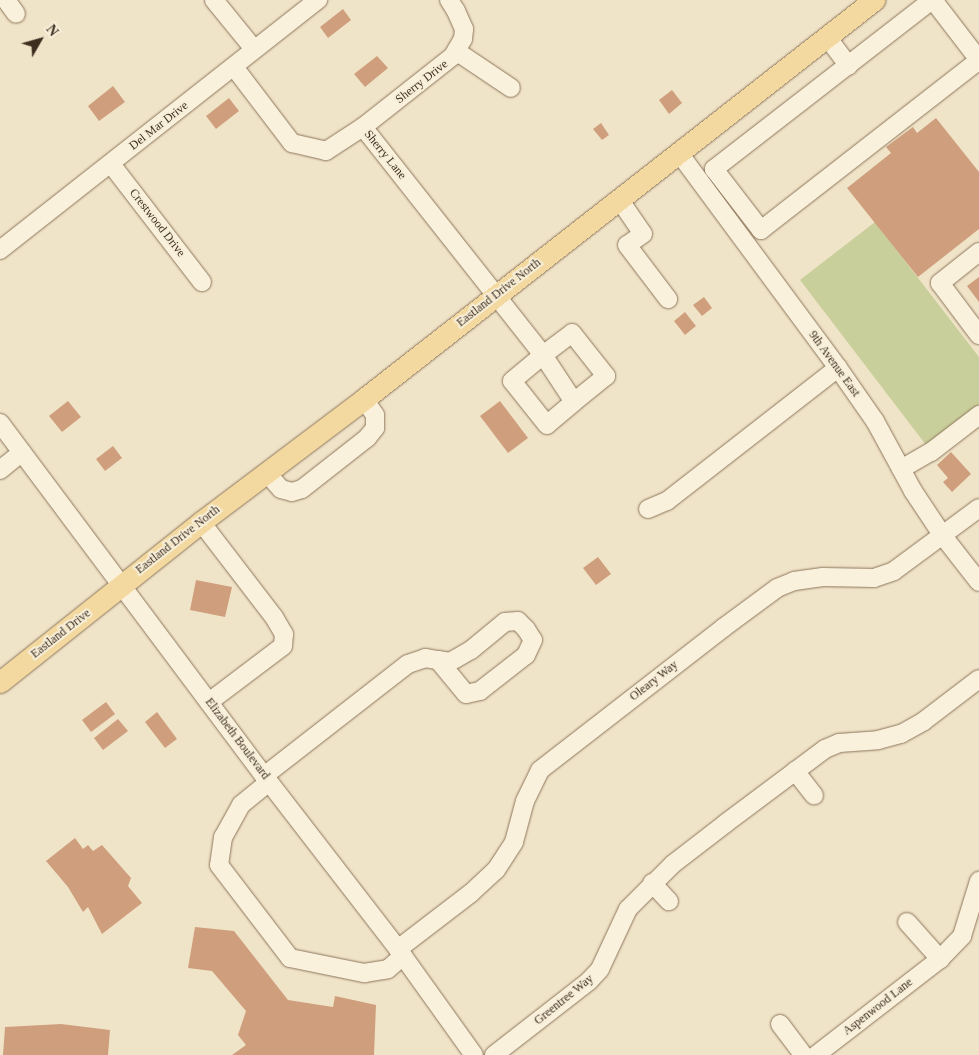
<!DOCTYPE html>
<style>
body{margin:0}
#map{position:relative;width:979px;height:1055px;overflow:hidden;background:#f0e4c8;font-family:Georgia,serif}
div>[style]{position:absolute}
.green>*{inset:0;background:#c9cf9b}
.building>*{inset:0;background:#cf9f7d}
.roads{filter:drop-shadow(0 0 1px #8d765c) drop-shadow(0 0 1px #8d765c)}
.minor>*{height:18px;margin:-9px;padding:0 9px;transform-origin:9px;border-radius:9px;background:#faf1dc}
.major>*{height:21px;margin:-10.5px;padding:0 10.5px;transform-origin:10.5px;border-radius:10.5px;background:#f3d9a0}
span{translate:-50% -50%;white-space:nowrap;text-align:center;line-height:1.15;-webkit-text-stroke:4px #f7eed8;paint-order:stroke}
.street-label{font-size:12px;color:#3d2e20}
.north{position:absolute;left:15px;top:15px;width:50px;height:50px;-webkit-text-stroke:4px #f7eed8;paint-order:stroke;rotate:52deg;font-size:14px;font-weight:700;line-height:20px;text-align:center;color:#3d2e20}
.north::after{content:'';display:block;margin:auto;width:18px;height:22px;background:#3d2e20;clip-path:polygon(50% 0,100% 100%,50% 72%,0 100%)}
</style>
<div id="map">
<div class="green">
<div style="clip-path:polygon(875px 222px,979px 357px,979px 404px,926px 445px,800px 280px)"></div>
</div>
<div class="building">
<div style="clip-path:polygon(343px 9px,351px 20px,328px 38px,320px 27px)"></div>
<div style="clip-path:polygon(377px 56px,388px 68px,365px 87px,354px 74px)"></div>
<div style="clip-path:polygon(113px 86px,125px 102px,99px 121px,88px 106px)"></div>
<div style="clip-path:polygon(672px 90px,682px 103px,669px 114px,659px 100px)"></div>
<div style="clip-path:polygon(229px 98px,239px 111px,216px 129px,206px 116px)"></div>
<div style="clip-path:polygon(936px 118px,979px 172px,979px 229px,918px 277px,847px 188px,891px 153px,886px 147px,913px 127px,917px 133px)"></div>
<div style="clip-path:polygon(601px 123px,609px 135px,602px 140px,593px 129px)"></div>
<div style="clip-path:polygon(979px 277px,979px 302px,967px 286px)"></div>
<div style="clip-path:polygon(704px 297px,712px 308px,702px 316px,693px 305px)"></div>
<div style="clip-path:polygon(685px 312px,696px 326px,685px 335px,674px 321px)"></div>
<div style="clip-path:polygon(68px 401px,81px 417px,62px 432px,49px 416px)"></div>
<div style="clip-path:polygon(500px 401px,528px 438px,508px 453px,480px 416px)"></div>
<div style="clip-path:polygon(113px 446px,122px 458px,105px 471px,96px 459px)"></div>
<div style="clip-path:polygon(951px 452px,971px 474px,952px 492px,943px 482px,948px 478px,937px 465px)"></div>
<div style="clip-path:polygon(598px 557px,611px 574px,596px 585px,583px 568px)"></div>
<div style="clip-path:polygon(196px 580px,232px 587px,225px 617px,190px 610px)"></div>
<div style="clip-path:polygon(106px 702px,115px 714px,91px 732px,82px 720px)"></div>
<div style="clip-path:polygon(157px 712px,177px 739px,165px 748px,145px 722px)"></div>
<div style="clip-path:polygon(118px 719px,128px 731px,103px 750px,94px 738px)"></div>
<div style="clip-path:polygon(75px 838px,83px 849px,88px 845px,93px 851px,102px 845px,131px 878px,128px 886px,142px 903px,102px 934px,88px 907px,83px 912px,68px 887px,46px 861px)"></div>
<div style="clip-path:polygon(195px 927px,234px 931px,288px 1000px,333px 1007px,335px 996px,376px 1005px,374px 1055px,232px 1055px,246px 1045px,238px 1035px,246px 1011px,212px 971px,188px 968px)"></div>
<div style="clip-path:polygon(61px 1024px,110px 1030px,108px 1055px,3px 1055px,5px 1027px)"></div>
</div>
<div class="roads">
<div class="minor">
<div style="left:6px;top:0;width:17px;rotate:54deg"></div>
<div style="left:214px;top:0;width:63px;rotate:50.8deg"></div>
<div style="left:932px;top:0;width:276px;rotate:142.2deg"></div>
<div style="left:714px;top:169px;width:77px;rotate:52.4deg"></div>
<div style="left:761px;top:230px;width:276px;rotate:-37.9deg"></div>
<div style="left:933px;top:0;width:76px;rotate:52.5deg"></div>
<div style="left:827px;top:37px;width:36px;rotate:53deg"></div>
<div style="left:456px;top:51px;width:66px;rotate:33.9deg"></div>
<div style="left:234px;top:67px;width:96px;rotate:52.7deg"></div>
<div style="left:292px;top:143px;width:35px;rotate:13deg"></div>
<div style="left:326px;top:151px;width:44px;rotate:-33deg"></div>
<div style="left:363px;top:127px;width:115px;rotate:-38.3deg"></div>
<div style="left:453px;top:56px;width:20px;rotate:-60deg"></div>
<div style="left:463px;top:39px;width:10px;rotate:-84deg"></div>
<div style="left:464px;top:29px;width:20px;rotate:-114deg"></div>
<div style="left:456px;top:11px;width:13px;rotate:-122deg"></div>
<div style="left:363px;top:127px;width:290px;rotate:51.7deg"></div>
<div style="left:543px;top:355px;width:56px;rotate:56.6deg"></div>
<div style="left:574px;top:402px;width:35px;rotate:140deg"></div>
<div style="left:547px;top:425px;width:56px;rotate:-128.5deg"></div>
<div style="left:512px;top:381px;width:40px;rotate:-40deg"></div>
<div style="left:543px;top:355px;width:36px;rotate:-37deg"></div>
<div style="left:572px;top:333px;width:55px;rotate:51.7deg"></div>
<div style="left:606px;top:376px;width:41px;rotate:140.9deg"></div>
<div style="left:679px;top:153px;width:267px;rotate:53.5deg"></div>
<div style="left:838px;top:368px;width:65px;rotate:55.1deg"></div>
<div style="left:875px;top:421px;width:80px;rotate:61.5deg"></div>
<div style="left:913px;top:491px;width:54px;rotate:56.3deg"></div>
<div style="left:943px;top:536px;width:58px;rotate:52deg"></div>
<div style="left:111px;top:164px;width:149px;rotate:52.4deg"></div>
<div style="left:619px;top:199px;width:42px;rotate:55.6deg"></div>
<div style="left:643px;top:234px;width:19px;rotate:145deg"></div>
<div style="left:627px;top:245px;width:68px;rotate:52.8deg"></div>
<div style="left:0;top:250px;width:405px;rotate:-38.2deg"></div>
<div style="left:979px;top:252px;width:50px;rotate:141.5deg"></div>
<div style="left:940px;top:283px;width:65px;rotate:53.1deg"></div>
<div style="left:0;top:423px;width:449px;rotate:53.2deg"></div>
<div style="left:269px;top:782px;width:211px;rotate:52.3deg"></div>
<div style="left:398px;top:949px;width:130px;rotate:54.4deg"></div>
<div style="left:901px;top:469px;width:34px;rotate:-30deg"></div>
<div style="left:931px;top:452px;width:61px;rotate:-37.6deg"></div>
<div style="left:0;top:470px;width:28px;rotate:-39deg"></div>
<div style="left:267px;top:473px;width:21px;rotate:49deg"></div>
<div style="left:281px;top:489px;width:11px;rotate:15deg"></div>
<div style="left:292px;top:492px;width:10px;rotate:-17deg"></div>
<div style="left:302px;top:489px;width:83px;rotate:-38.1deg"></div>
<div style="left:367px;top:438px;width:13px;rotate:-51deg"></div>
<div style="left:375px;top:428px;width:13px;rotate:-90deg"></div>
<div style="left:375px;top:415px;width:19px;rotate:-125deg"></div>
<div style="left:648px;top:509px;width:21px;rotate:-23deg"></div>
<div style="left:667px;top:501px;width:217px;rotate:-37.9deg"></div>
<div style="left:201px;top:522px;width:120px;rotate:52.5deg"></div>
<div style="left:274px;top:617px;width:20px;rotate:60deg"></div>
<div style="left:284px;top:634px;width:12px;rotate:95deg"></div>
<div style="left:283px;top:646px;width:93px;rotate:142.9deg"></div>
<div style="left:795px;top:771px;width:31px;rotate:52deg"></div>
<div style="left:264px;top:776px;width:182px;rotate:-37.9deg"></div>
<div style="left:408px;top:664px;width:18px;rotate:-19deg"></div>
<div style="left:425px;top:658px;width:13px;rotate:9deg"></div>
<div style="left:438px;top:660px;width:12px;rotate:9deg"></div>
<div style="left:450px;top:662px;width:24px;rotate:-30deg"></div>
<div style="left:471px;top:650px;width:44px;rotate:-39.5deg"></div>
<div style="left:505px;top:622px;width:13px;rotate:-4deg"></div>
<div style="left:518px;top:621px;width:11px;rotate:45deg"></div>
<div style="left:526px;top:629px;width:13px;rotate:58deg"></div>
<div style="left:533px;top:640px;width:17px;rotate:115deg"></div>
<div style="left:526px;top:655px;width:58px;rotate:142deg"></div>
<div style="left:480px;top:691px;width:14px;rotate:168deg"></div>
<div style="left:466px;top:694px;width:44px;rotate:-129.5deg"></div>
<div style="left:269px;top:782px;width:36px;rotate:141deg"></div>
<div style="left:241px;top:805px;width:37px;rotate:119deg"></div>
<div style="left:223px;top:837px;width:28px;rotate:98deg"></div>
<div style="left:219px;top:865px;width:117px;rotate:52.6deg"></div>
<div style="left:290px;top:958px;width:76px;rotate:11.5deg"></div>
<div style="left:364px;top:973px;width:24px;rotate:-9deg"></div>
<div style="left:388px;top:969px;width:20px;rotate:-41deg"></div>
<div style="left:652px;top:883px;width:25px;rotate:47deg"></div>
<div style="left:907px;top:922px;width:50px;rotate:48.3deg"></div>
<div style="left:398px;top:949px;width:92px;rotate:-37.5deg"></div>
<div style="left:471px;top:893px;width:34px;rotate:-43deg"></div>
<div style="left:496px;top:870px;width:33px;rotate:-57deg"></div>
<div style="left:514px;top:842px;width:42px;rotate:-75deg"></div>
<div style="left:525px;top:801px;width:34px;rotate:-64deg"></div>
<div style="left:540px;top:770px;width:232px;rotate:-37.8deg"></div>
<div style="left:723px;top:628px;width:67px;rotate:-36.5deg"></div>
<div style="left:777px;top:588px;width:18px;rotate:-22deg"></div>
<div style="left:794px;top:581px;width:29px;rotate:-8deg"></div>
<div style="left:823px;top:577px;width:51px;rotate:1.1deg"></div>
<div style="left:874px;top:578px;width:21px;rotate:-19deg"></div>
<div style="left:894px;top:571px;width:106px;rotate:-36.5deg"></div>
<div style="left:780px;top:1024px;width:39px;rotate:53deg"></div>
<div style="left:494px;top:1055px;width:120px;rotate:-37.9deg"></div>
<div style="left:589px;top:981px;width:16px;rotate:-47deg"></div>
<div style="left:600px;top:969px;width:66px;rotate:-65deg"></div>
<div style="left:628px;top:909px;width:64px;rotate:-45deg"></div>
<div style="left:673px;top:864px;width:67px;rotate:-37.7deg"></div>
<div style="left:726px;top:823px;width:124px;rotate:-36.8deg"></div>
<div style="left:825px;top:749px;width:15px;rotate:-23deg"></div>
<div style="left:839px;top:743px;width:39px;rotate:-4deg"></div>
<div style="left:878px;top:740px;width:24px;rotate:-15deg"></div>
<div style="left:901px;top:734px;width:26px;rotate:-29deg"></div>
<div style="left:924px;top:721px;width:69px;rotate:-37.4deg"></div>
<div style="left:816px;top:1055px;width:157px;rotate:-37.7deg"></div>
<div style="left:940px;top:959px;width:32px;rotate:-46deg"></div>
<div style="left:962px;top:936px;width:58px;rotate:-72.8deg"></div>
</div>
<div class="major">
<div style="left:0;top:682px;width:257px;rotate:-38.5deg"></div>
<div style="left:201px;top:522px;width:204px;rotate:-37deg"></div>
<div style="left:364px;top:399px;width:648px;rotate:-38.04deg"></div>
</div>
</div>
<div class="street-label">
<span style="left:422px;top:82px;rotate:-38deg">Sherry Drive</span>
<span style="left:159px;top:126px;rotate:-38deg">Del Mar Drive</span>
<span style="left:385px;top:155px;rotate:51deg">Sherry Lane</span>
<span style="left:157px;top:223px;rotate:52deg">Crestwood Drive</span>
<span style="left:499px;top:293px;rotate:-38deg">Eastland Drive North</span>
<span style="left:834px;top:364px;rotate:54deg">9th Avenue East</span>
<span style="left:178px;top:540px;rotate:-38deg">Eastland Drive North</span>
<span style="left:61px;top:634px;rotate:-38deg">Eastland Drive</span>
<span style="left:654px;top:681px;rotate:-38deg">Oleary Way</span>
<span style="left:237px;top:739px;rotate:53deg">Elizabeth Boulevard</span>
<span style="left:564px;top:1000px;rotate:-39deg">Greentree Way</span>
<span style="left:878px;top:1007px;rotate:-38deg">Aspenwood Lane</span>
</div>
<div class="north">N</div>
</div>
